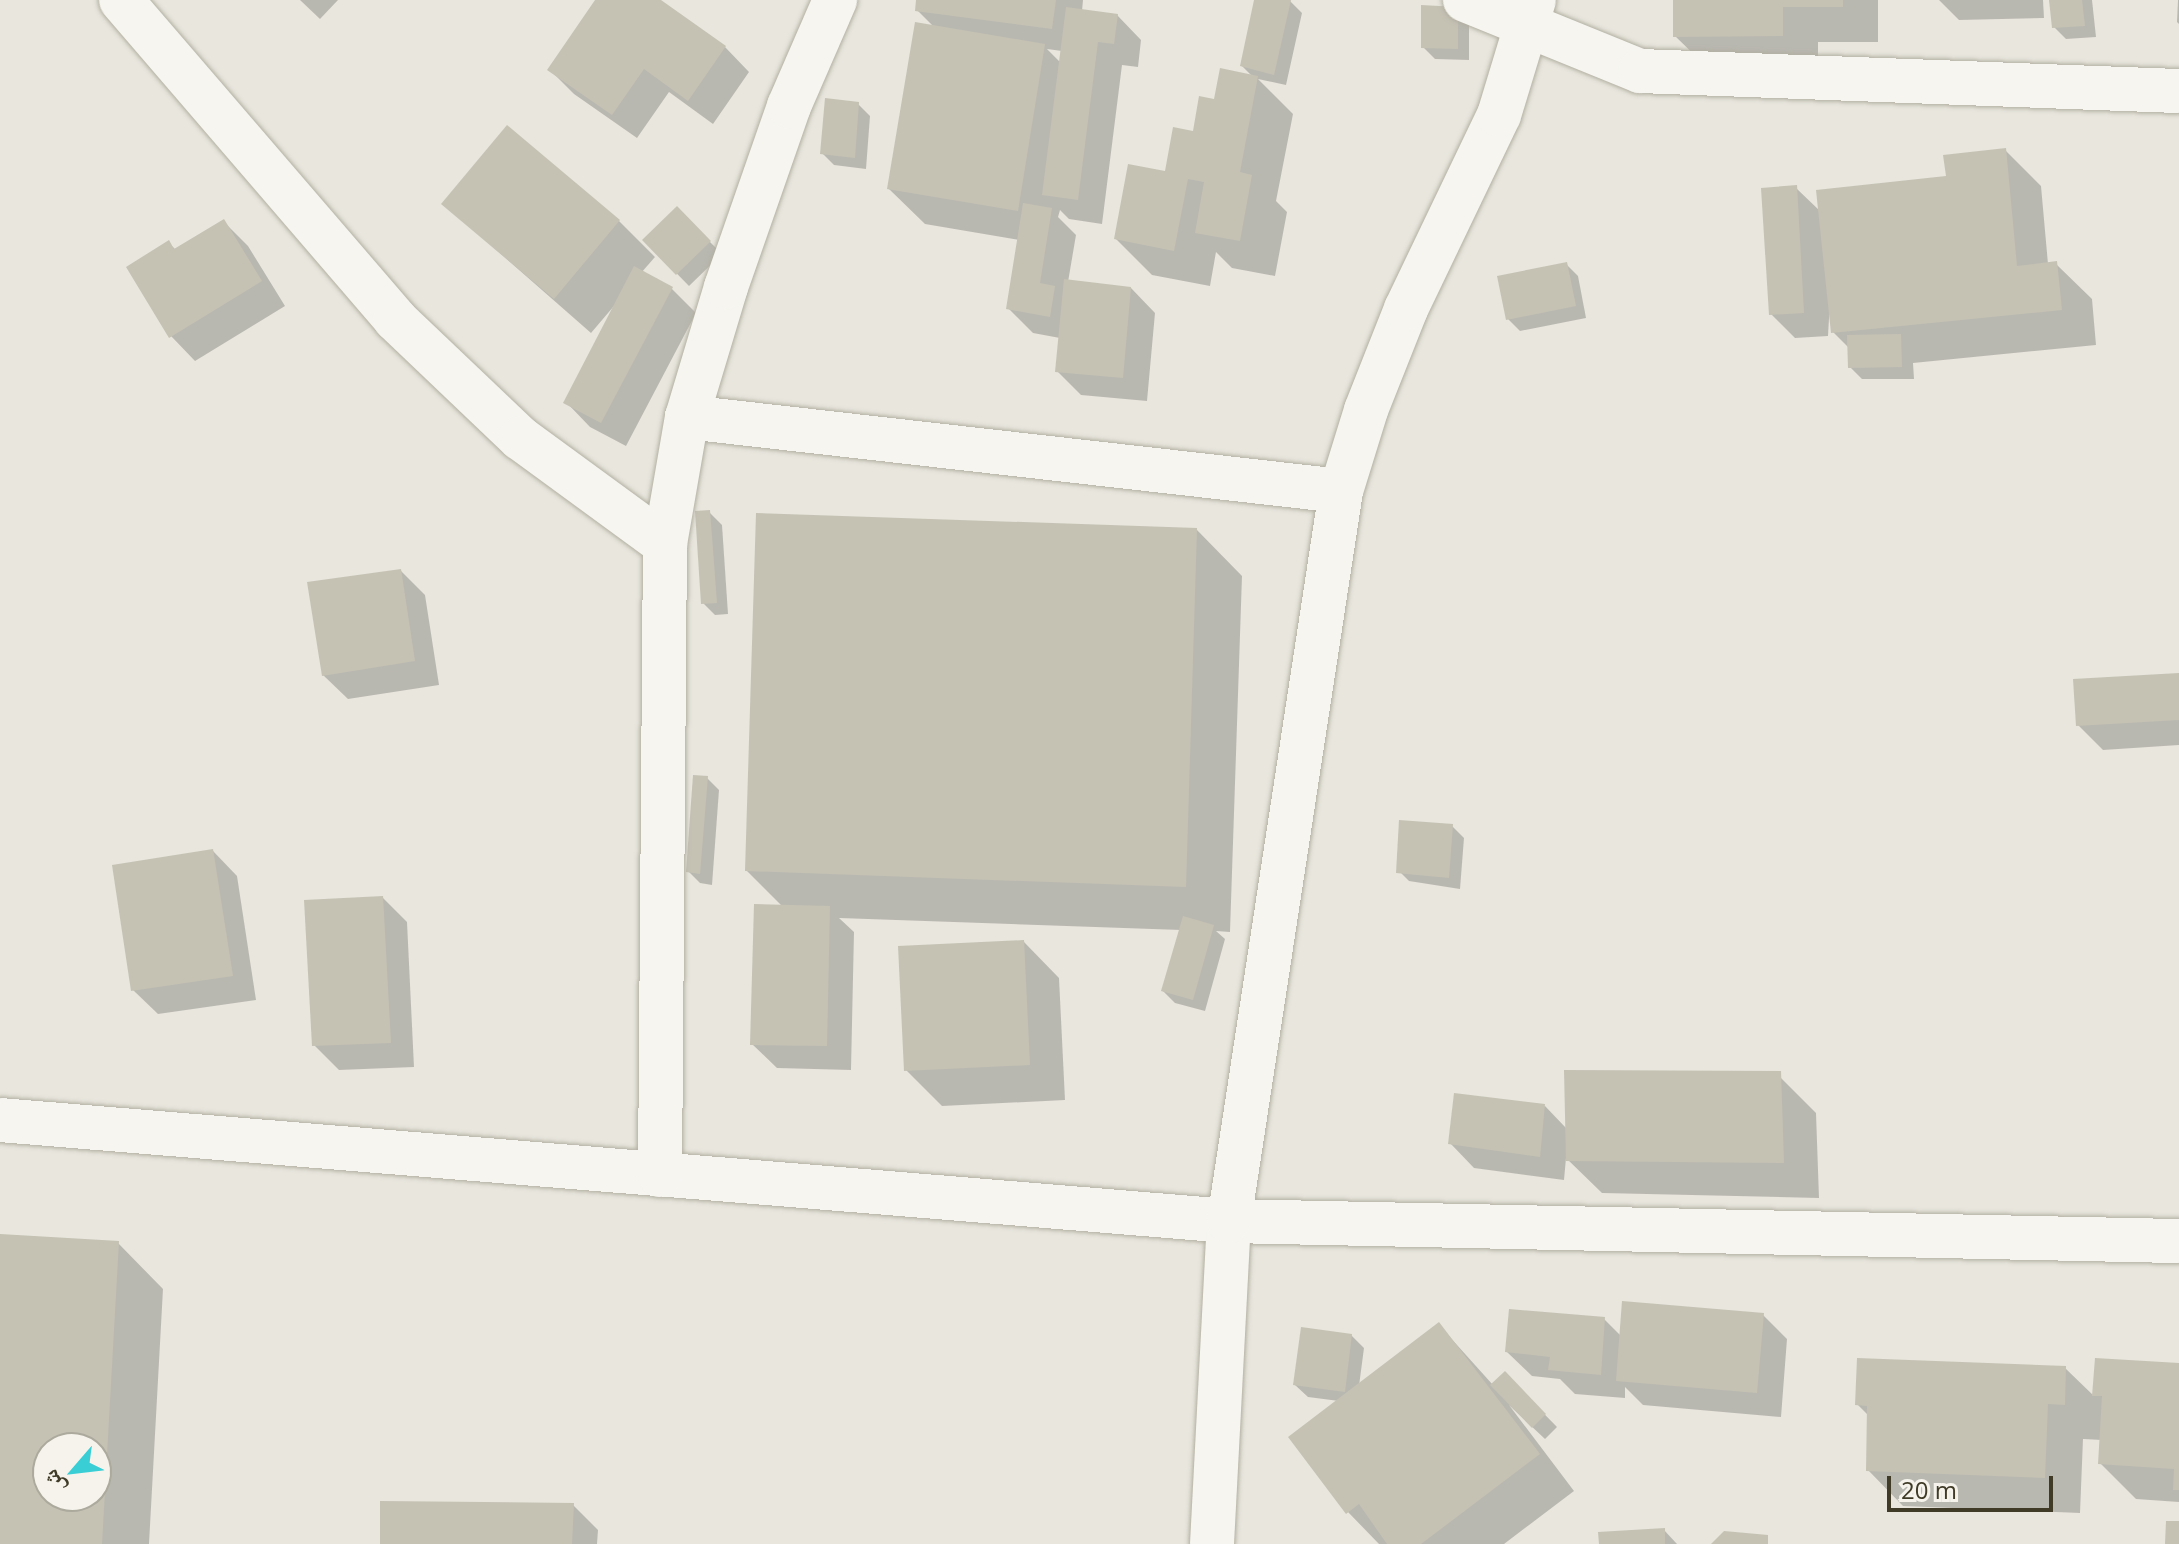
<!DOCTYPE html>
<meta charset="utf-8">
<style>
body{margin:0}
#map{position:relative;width:2179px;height:1544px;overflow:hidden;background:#e8e6dd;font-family:"Open Sans","Noto Naskh Arabic",sans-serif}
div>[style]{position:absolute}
.shadow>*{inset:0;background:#0003}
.building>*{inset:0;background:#c5c2b4}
.roads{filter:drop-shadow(0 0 2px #b2afa2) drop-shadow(0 0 2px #b2afa2)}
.street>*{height:44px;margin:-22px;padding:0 22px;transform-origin:22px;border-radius:22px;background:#f6f5f0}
span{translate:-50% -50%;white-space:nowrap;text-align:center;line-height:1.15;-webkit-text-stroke:6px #f5f3ec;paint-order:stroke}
.north{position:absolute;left:32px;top:1432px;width:80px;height:80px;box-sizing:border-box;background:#f5f3ec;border:2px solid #aca99d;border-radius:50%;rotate:242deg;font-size:22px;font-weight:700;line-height:32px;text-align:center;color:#3f3b26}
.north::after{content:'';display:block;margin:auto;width:28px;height:36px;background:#39ced5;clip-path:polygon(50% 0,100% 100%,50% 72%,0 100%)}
.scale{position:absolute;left:1887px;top:1476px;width:166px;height:36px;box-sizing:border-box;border:4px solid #3f3b26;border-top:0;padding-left:10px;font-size:24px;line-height:28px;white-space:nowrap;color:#3f3b26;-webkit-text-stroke:6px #f5f3ec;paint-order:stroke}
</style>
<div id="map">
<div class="shadow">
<div style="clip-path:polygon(300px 0,338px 0,320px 19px)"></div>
<div style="clip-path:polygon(597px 0,657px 0,725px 47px,749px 72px,713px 124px,669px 92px,637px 138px,574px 94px,549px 69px)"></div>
<div style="clip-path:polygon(evenodd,918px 0,1083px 0,1082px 11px,1117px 15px,1141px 40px,1138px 67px,1122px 65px,1102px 224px,1069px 219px,1060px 210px,1058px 217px,1076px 235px,1068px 282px,1131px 288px,1155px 313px,1147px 401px,1081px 395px,1057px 371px,1060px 338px,1033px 333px,1008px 308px,1019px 240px,925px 224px,889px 189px,934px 27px,917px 10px,918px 0,1047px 49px,1062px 51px,1061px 63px,1047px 49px)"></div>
<div style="clip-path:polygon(1256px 0,1290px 1px,1302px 13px,1286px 85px,1258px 79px,1293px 114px,1276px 201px,1287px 212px,1275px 276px,1232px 268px,1216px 252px,1210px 286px,1152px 275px,1116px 239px,1216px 101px,1253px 77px,1242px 66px)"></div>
<div style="clip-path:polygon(1675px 0,1878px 0,1878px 42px,1818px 42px,1818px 70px,1711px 71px,1675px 36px)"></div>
<div style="clip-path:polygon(1939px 0,2043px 0,2044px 18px,1959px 20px)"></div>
<div style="clip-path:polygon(2051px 0,2092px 0,2096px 37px,2066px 39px,2054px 27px)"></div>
<div style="clip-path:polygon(2178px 0,2179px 0,2179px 24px,2177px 22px)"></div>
<div style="clip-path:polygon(1457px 9px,1469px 21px,1469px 60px,1435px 59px,1423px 47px)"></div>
<div style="clip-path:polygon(858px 104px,870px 116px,866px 169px,834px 165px,822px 153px)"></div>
<div style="clip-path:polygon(2005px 150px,2041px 186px,2048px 264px,2056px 264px,2092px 299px,2096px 345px,1913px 363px,1914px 379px,1862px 379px,1850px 367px,1849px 348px,1833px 332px,1830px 301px,1828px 336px,1795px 338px,1771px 314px,1796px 188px,1820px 211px,1948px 178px)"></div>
<div style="clip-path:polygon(444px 204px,619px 221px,655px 257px,641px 273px,671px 288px,696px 313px,626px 446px,590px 427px,566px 402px,614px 306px,591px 333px)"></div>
<div style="clip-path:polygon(677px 209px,722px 254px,689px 286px,644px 240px)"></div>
<div style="clip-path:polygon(224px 222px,248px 246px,285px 306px,195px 361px,171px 336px,169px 243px,176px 250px)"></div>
<div style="clip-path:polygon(1566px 264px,1578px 276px,1586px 318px,1520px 331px,1508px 319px)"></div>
<div style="clip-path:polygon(710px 513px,722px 525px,728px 614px,715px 615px,703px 603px)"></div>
<div style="clip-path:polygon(1197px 530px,1242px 576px,1230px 932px,1216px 931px,1225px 939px,1205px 1011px,1175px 1003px,1163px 991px,1181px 930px,839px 918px,854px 932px,851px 1070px,777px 1068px,752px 1044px,783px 907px,747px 871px)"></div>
<div style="clip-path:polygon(401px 571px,425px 595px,439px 685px,348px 699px,323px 675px)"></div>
<div style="clip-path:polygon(2179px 675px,2179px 745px,2103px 750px,2078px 725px)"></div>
<div style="clip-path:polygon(707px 778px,719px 790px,712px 885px,700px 883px,688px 871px)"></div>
<div style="clip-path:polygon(1452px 826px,1464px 838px,1460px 889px,1409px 881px,1397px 869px)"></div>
<div style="clip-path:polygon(213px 851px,237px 876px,256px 1000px,158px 1014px,133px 990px)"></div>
<div style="clip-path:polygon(383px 898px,407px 922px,414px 1067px,339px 1070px,314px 1045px)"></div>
<div style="clip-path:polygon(1024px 942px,1059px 978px,1065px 1100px,942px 1106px,906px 1070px)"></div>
<div style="clip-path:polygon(1780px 1077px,1816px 1113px,1819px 1198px,1602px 1193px,1566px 1158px,1564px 1180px,1474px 1168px,1450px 1143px,1545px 1106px,1566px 1128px)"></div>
<div style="clip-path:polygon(evenodd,0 1236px,118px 1243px,163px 1289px,149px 1544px,0 1544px,0 1236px,48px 1448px,96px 1448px,96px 1496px,48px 1496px,48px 1448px)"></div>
<div style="clip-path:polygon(1763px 1315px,1787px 1339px,1781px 1417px,1643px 1405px,1625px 1387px,1625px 1398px,1575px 1394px,1560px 1379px,1532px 1376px,1507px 1352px,1604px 1319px,1621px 1336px)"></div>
<div style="clip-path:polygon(1439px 1325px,1493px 1385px,1505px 1374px,1557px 1427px,1545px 1439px,1509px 1405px,1574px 1491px,1504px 1544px,1379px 1544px,1348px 1512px,1339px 1401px,1308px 1397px,1295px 1385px,1351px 1335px,1364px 1348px,1359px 1386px)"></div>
<div style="clip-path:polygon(2097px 1360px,2179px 1364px,2179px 1502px,2136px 1499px,2100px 1463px,2102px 1440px,2083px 1439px,2080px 1513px,1903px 1506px,1868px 1470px,1869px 1416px,1857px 1404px,2065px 1368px,2094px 1396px)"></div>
<div style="clip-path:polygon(573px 1505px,598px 1530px,597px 1544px,382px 1544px)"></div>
<div style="clip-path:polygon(1664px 1530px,1677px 1544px,1601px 1544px)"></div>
</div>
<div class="building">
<div style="clip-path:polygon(595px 0,661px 0,726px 46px,688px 101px,644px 69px,612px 115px,547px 70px)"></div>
<div style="clip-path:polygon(916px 0,1056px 0,1052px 29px,915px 11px)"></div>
<div style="clip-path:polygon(1254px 0,1291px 0,1274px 75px,1240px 66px)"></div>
<div style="clip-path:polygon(1673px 0,1843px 0,1843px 7px,1783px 7px,1783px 36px,1673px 37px)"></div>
<div style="clip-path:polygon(2049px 0,2082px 0,2085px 26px,2052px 28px)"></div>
<div style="clip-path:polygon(1421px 5px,1458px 7px,1458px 49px,1421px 48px)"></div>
<div style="clip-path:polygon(1066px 7px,1118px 14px,1114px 44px,1098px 42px,1078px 200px,1042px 195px)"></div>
<div style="clip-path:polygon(915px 22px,1045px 44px,1018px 211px,887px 189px)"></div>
<div style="clip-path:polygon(1220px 68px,1258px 76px,1240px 172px,1252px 175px,1240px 241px,1195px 233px,1204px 182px,1188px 179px,1174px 251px,1114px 239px,1128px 164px,1165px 171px,1173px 127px,1193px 131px,1199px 96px,1214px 99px)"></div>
<div style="clip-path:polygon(825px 98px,859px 102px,855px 158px,820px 154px)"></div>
<div style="clip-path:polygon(507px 125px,620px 220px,554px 299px,441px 204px)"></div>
<div style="clip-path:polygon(2006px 148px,2017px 266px,2057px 261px,2062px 310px,1831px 333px,1816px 190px,1946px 176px,1943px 155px)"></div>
<div style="clip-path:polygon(1797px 185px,1804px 313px,1769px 315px,1761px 188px)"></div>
<div style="clip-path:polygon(1023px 203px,1052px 208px,1040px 283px,1055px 286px,1050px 317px,1006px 309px)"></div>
<div style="clip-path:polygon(677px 206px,711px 241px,676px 275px,642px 240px)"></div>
<div style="clip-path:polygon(224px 219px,262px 281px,169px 338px,126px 267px,169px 240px,174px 249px)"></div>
<div style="clip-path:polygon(1567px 262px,1576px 306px,1506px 320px,1497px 276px)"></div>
<div style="clip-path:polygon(634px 266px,673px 287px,601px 423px,563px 403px)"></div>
<div style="clip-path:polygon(1064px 279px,1131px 287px,1123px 378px,1055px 372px)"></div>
<div style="clip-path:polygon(1901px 334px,1902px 367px,1848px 368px,1847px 335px)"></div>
<div style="clip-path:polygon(710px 510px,717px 603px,701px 604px,695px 511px)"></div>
<div style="clip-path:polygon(756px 513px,1197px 528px,1186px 887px,745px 871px)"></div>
<div style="clip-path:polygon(401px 569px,415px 661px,322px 676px,307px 582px)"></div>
<div style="clip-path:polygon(2179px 673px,2179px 720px,2076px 726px,2073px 679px)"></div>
<div style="clip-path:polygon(693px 775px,708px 776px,700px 874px,686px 872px)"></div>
<div style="clip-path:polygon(1399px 820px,1453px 824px,1449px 878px,1396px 873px)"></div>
<div style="clip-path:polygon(213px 849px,233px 976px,131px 991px,112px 865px)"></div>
<div style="clip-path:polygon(383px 896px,391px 1043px,312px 1046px,304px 900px)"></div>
<div style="clip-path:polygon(754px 904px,830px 906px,827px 1046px,750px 1045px)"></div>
<div style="clip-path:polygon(1183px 916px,1214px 925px,1193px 1000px,1161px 991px)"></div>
<div style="clip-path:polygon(1024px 940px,1030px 1065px,904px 1071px,898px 946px)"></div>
<div style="clip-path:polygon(1564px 1070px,1781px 1071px,1784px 1163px,1566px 1161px)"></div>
<div style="clip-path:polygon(1454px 1093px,1545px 1104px,1540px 1157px,1448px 1144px)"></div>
<div style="clip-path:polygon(evenodd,0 1234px,119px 1241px,102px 1544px,0 1544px,0 1234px,48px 1448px,96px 1448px,96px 1496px,48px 1496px,48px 1448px)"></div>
<div style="clip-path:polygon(1622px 1301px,1764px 1313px,1757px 1393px,1616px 1381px)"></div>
<div style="clip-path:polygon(1509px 1309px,1605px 1317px,1601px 1375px,1548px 1370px,1550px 1357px,1505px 1352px)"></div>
<div style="clip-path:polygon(1439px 1322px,1540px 1454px,1421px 1544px,1387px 1544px,1359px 1504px,1346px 1514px,1288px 1437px)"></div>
<div style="clip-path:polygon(1301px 1327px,1352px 1334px,1345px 1392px,1293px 1385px)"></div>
<div style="clip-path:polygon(1857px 1358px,2066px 1366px,2065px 1405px,2048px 1404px,2045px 1478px,1866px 1471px,1867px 1406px,1855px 1405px)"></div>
<div style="clip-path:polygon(2095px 1358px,2179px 1363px,2179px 1490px,2173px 1490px,2174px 1469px,2098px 1464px,2102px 1396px,2092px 1396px)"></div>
<div style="clip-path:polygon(1505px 1371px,1546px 1414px,1532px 1428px,1490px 1385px)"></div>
<div style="clip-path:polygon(380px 1501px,574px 1503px,572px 1544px,380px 1544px)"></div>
<div style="clip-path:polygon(2166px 1521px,2179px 1521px,2179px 1544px,2165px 1544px)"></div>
<div style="clip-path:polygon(1665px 1528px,1665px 1544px,1599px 1544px,1598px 1532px)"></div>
<div style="clip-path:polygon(1724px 1531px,1768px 1535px,1768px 1544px,1711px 1544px)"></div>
</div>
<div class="roads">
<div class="street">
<div style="left:121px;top:0;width:421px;rotate:49.3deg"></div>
<div style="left:395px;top:319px;width:173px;rotate:43.6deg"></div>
<div style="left:520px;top:438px;width:180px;rotate:36.2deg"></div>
<div style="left:1465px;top:0;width:189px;rotate:22.1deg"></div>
<div style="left:1640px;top:71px;width:539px;rotate:2.13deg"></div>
<div style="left:687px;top:417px;width:658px;rotate:6.46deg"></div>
<div style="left:0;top:1120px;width:1233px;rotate:4.7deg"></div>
<div style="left:1229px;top:1221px;width:950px;rotate:1.21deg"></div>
<div style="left:660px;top:1175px;width:631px;rotate:-89.55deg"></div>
<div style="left:665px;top:544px;width:129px;rotate:-80.2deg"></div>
<div style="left:687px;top:417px;width:136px;rotate:-73.3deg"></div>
<div style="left:726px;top:287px;width:192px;rotate:-70.8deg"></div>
<div style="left:789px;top:106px;width:116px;rotate:-66.5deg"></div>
<div style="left:1212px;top:1544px;width:323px;rotate:-87deg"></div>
<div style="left:1229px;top:1221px;width:739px;rotate:-81.28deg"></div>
<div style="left:1341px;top:491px;width:85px;rotate:-72.8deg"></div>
<div style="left:1366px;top:410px;width:109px;rotate:-68.4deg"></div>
<div style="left:1406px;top:309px;width:215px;rotate:-64.4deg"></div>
<div style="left:1499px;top:115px;width:120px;rotate:-73.1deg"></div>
</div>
</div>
<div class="north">ش</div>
<div class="scale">20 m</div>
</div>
